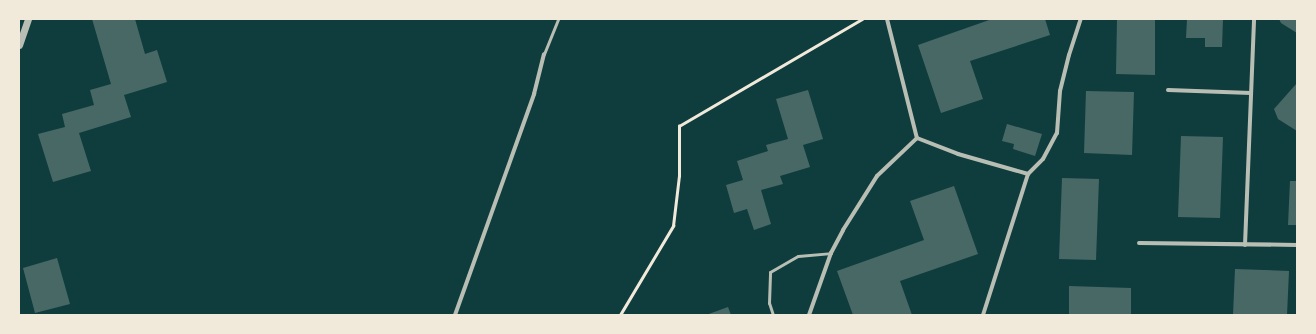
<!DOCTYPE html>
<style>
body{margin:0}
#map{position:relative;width:1316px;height:334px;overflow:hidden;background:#0f3d3e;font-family:"Asap Condensed",sans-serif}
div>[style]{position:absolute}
.building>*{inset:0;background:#486865}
.path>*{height:2.5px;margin:-1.25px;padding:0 1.25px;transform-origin:1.25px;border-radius:1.25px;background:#f1e9da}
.service>*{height:3px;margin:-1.5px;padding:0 1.5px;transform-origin:1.5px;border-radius:1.5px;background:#b8beb3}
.minor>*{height:4px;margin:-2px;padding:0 2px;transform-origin:2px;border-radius:2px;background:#b8beb3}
.tertiary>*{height:7px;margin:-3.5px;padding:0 3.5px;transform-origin:3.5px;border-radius:3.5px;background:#b8beb3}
span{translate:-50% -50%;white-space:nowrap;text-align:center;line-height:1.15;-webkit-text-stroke:4px #f1e9da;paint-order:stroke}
.frame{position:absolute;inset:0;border:20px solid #f1e9da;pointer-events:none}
</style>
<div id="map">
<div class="building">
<div style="clip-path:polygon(92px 19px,135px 19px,145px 54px,157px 50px,167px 82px,124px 95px,131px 117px,79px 133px,91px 171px,53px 182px,38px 134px,65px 127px,62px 114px,94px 105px,90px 90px,111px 84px)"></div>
<div style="clip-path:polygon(992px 19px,1045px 19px,1050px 35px,970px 61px,983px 99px,941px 113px,918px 45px)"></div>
<div style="clip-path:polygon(1117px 19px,1155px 19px,1155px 75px,1116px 74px)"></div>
<div style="clip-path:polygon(1187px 19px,1223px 19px,1222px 47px,1205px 47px,1205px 38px,1186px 38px)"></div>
<div style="clip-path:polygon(1279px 19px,1297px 19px,1297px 33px,1281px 23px)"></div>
<div style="clip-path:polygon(1297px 83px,1297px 131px,1278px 119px,1274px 109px)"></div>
<div style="clip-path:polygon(808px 90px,823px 139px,803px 145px,810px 167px,780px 176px,783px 184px,761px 190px,771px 224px,754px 230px,747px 209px,734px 213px,726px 185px,743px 180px,737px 161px,768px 151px,766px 145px,788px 139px,776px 99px)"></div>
<div style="clip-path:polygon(1086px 91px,1134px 92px,1132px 155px,1084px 153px)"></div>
<div style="clip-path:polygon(1007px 124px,1042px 134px,1035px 156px,1013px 149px,1014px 144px,1002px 141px)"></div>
<div style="clip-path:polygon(1181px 136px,1223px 137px,1220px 218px,1178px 217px)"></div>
<div style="clip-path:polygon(1062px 178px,1099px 179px,1096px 260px,1059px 259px)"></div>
<div style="clip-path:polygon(1290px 181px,1297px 181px,1297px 225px,1288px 225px)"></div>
<div style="clip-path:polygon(954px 186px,978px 254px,900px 281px,912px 315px,853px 315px,837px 271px,924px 240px,910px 201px)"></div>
<div style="clip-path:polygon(57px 258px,70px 304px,35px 313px,23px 268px)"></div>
<div style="clip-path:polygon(1235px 269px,1289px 271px,1287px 315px,1233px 315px)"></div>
<div style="clip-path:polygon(1069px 286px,1131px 288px,1131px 315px,1069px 315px)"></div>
<div style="clip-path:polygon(728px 307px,731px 315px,706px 315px)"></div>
</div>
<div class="path">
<div style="left:620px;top:315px;width:104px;rotate:-59.2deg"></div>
<div style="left:673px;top:226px;width:50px;rotate:-83.2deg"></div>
<div style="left:679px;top:176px;width:50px;rotate:-90deg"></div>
<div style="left:679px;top:126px;width:212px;rotate:-30.3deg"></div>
</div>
<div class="service">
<div style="left:544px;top:54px;width:38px;rotate:-68deg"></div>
<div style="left:773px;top:315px;width:13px;rotate:-108deg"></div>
<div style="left:769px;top:303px;width:31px;rotate:-88deg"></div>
<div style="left:770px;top:272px;width:32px;rotate:-30deg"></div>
<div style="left:798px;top:256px;width:33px;rotate:-5deg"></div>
</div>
<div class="minor">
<div style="left:887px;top:19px;width:123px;rotate:75.9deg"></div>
<div style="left:1168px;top:90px;width:83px;rotate:2.1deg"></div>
<div style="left:917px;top:138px;width:44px;rotate:21.3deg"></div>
<div style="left:958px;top:154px;width:73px;rotate:15.9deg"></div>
<div style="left:1139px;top:243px;width:158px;rotate:0.7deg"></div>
<div style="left:1245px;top:245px;width:226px;rotate:-87.7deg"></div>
<div style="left:455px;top:315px;width:235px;rotate:-70.3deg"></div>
<div style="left:534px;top:94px;width:41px;rotate:-76deg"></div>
<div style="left:809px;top:315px;width:66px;rotate:-70.5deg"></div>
<div style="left:831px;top:253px;width:26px;rotate:-62deg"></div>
<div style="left:843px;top:230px;width:64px;rotate:-57.8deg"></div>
<div style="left:877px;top:176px;width:55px;rotate:-43.5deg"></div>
<div style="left:983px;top:315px;width:148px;rotate:-72.3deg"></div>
<div style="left:1028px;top:174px;width:21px;rotate:-45deg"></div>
<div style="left:1043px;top:159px;width:30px;rotate:-62deg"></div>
<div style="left:1057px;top:133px;width:42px;rotate:-85.9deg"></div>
<div style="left:1060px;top:91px;width:37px;rotate:-76deg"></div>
<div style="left:1069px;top:55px;width:38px;rotate:-72deg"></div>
</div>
<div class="tertiary">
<div style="left:19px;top:45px;width:28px;rotate:-71deg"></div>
</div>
<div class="frame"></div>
</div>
